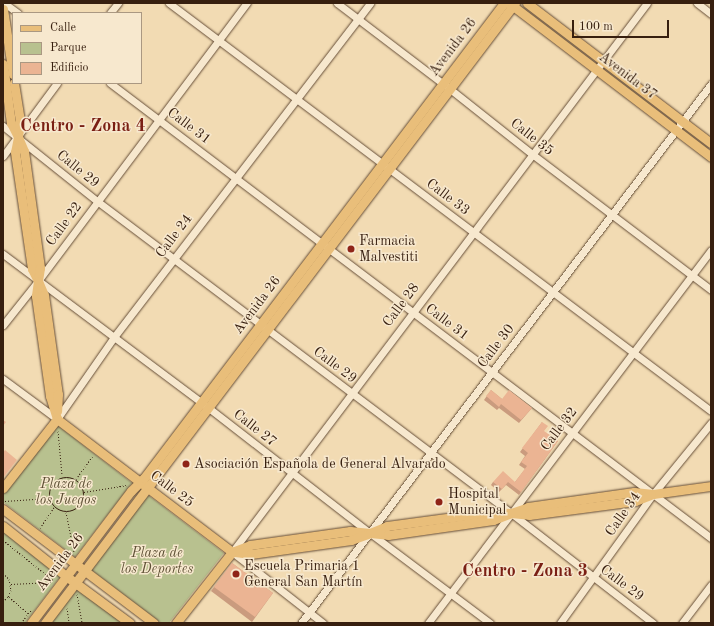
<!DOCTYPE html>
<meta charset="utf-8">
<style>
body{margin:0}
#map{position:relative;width:714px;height:626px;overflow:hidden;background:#f2dbb3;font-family:"Old Standard TT",serif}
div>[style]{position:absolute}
.green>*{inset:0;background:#b8c18f}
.path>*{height:1px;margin-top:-0.5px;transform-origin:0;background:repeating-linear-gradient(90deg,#371f0f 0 1px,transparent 0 3px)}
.path>.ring{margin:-0.5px;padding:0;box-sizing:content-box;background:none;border:1px solid #371f0f;border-radius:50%}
.roads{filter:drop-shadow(0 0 1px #664e38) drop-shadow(0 0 1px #664e38)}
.minor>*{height:7px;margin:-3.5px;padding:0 3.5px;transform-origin:3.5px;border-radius:3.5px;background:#f7e8ce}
.major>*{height:9px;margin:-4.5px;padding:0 4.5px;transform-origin:4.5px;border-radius:4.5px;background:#e9be7a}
.wall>*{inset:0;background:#ca9b7e}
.building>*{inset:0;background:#ebb493}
.dots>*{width:11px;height:11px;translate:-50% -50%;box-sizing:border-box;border:2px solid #f7e8ce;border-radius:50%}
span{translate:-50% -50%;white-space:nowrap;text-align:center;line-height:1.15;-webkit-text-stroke:3px #f7e8ce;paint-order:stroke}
.street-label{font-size:14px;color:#371f0f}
.poi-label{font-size:14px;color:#371f0f}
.left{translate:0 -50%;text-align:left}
.park-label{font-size:14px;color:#5e5035;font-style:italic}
.district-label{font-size:18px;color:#7a1f14;font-weight:700}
.frame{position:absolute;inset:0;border:4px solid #371f0f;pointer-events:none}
.legend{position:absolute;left:12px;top:12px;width:130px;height:72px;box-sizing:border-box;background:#f7e8ce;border:1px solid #aa9882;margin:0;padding:5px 7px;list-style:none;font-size:12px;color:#371f0f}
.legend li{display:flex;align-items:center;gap:8px;height:20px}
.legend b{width:20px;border:1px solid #aa9882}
.scale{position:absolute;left:572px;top:20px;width:97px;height:18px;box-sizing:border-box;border:2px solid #371f0f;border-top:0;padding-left:5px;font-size:12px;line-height:14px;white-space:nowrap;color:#371f0f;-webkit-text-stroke:3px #f7e8ce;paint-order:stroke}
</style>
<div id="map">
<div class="green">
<div style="clip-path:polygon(57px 425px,132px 483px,75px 557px,3px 502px,3px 495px)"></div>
<div style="clip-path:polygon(148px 495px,224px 553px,169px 623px,161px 623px,90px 569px)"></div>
<div style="clip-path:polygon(3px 532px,60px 577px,25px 623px,3px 623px)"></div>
<div style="clip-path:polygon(76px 588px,123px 623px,50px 623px)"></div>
</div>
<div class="path">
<div style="left:58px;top:431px;width:44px;rotate:84.8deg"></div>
<div class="ring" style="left:49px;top:477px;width:33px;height:33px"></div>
<div style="left:76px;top:479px;width:29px;rotate:-54deg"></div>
<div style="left:84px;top:492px;width:44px;rotate:-9.2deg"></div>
<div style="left:5px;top:501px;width:44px;rotate:-3.9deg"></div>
<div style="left:66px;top:512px;width:41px;rotate:78.7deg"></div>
<div style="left:40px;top:528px;width:25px;rotate:-56deg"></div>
<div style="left:3px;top:540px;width:65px;rotate:38.8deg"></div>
<div style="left:3px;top:573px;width:8px;rotate:45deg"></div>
<div style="left:9px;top:579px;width:11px;rotate:80deg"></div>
<div style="left:11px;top:590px;width:8px;rotate:113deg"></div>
<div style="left:8px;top:597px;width:6px;rotate:141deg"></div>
<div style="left:11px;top:584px;width:41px;rotate:-2.8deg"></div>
<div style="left:77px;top:594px;width:29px;rotate:80deg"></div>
<div style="left:9px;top:597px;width:25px;rotate:40deg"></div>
<div style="left:67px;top:608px;width:15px;rotate:82deg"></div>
<div style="left:21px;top:623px;width:16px;rotate:-52deg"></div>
</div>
<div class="roads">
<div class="minor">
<div style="left:4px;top:3px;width:17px;rotate:36deg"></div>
<div style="left:169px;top:3px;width:678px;rotate:36.97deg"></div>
<div style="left:337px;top:3px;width:142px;rotate:37.3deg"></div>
<div style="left:450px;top:89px;width:105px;rotate:38.4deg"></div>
<div style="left:532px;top:154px;width:225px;rotate:37.2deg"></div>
<div style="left:697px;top:3px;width:18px;rotate:38deg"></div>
<div style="left:110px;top:13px;width:13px;rotate:-51deg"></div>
<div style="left:110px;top:83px;width:754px;rotate:37.13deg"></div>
<div style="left:3px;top:126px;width:120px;rotate:38.6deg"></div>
<div style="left:97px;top:201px;width:518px;rotate:37deg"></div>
<div style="left:511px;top:513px;width:180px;rotate:37.8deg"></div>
<div style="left:3px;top:156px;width:91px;rotate:-53.5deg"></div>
<div style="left:3px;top:254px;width:247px;rotate:36.8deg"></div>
<div style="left:201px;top:402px;width:214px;rotate:37.8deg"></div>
<div style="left:370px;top:533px;width:150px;rotate:36.9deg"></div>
<div style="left:3px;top:325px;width:56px;rotate:-51.5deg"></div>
<div style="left:38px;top:281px;width:348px;rotate:-53.1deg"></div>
<div style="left:3px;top:379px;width:67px;rotate:36.5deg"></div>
<div style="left:57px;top:419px;width:100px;rotate:-55.2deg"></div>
<div style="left:114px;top:337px;width:421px;rotate:-52.5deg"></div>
<div style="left:301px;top:623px;width:677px;rotate:-52.74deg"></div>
<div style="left:323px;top:623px;width:115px;rotate:-142deg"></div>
<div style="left:232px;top:552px;width:688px;rotate:-52.91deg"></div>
<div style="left:428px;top:623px;width:468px;rotate:-52.8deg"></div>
<div style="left:560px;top:623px;width:159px;rotate:-54.2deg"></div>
<div style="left:653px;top:494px;width:92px;rotate:-50.8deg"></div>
<div style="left:682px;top:623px;width:48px;rotate:-52.7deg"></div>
</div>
<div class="major">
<div style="left:509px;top:3px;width:254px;rotate:37.3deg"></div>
<div style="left:527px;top:3px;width:231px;rotate:37.3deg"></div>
<div style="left:3px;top:9px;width:66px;rotate:81.3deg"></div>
<div style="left:3px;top:64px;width:60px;rotate:82.3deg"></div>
<div style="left:11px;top:123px;width:16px;rotate:63deg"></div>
<div style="left:18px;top:137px;width:15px;rotate:101deg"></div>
<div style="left:15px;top:152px;width:118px;rotate:81.7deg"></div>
<div style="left:32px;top:269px;width:13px;rotate:63deg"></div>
<div style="left:38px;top:281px;width:15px;rotate:98deg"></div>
<div style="left:36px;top:296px;width:101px;rotate:82deg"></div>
<div style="left:50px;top:396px;width:24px;rotate:73deg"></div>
<div style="left:14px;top:83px;width:39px;rotate:81deg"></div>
<div style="left:20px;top:122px;width:15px;rotate:98deg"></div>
<div style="left:18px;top:137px;width:15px;rotate:67deg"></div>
<div style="left:24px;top:151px;width:118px;rotate:82.2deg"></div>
<div style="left:40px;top:268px;width:13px;rotate:99deg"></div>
<div style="left:38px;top:281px;width:15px;rotate:67deg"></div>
<div style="left:44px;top:295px;width:100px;rotate:82deg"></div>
<div style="left:58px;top:394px;width:17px;rotate:93deg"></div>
<div style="left:57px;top:419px;width:220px;rotate:37.2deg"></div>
<div style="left:3px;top:488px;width:88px;rotate:-52deg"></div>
<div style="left:3px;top:509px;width:189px;rotate:37.1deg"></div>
<div style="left:3px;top:526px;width:80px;rotate:38.4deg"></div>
<div style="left:66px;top:576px;width:79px;rotate:36.3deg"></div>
<div style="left:232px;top:552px;width:19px;rotate:-21deg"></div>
<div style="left:250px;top:545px;width:101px;rotate:-8deg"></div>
<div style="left:350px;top:531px;width:20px;rotate:6deg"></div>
<div style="left:370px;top:533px;width:18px;rotate:-22deg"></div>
<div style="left:387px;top:526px;width:105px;rotate:-7.7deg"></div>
<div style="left:491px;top:512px;width:20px;rotate:3deg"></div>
<div style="left:511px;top:513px;width:18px;rotate:-19deg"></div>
<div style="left:528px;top:507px;width:107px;rotate:-8.1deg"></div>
<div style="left:634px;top:492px;width:19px;rotate:6deg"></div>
<div style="left:653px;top:494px;width:59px;rotate:-7.9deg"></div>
<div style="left:235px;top:552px;width:16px;rotate:7deg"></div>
<div style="left:251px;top:554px;width:101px;rotate:-8deg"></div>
<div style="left:351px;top:540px;width:20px;rotate:-20deg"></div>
<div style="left:370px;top:533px;width:18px;rotate:6deg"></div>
<div style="left:388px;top:535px;width:106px;rotate:-8.1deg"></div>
<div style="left:493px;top:520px;width:19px;rotate:-21deg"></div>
<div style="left:511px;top:513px;width:18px;rotate:6deg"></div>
<div style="left:529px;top:515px;width:107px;rotate:-7.5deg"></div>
<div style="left:635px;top:501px;width:17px;rotate:-21deg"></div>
<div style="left:31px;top:623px;width:166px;rotate:-52.9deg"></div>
<div style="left:131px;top:491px;width:18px;rotate:-45deg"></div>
<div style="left:144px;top:478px;width:596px;rotate:-52.84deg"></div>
<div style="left:45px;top:623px;width:778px;rotate:-52.84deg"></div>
<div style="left:176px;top:623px;width:90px;rotate:-51.7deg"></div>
</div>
</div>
<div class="wall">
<div style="clip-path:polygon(491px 390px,502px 399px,532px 408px,519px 423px,499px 408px,497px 410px,484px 400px)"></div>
<div style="clip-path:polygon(542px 422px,544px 432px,558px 441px,519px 495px,506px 485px,499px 492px,491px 485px,493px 482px,515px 482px,525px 469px,519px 465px,525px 456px,520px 452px)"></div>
<div style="clip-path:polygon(232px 563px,273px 593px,252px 622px,211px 591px)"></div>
</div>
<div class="building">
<div style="clip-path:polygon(491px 390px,502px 399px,509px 390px,532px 408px,521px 420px,501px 404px,499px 407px,486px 396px)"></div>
<div style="clip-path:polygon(3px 420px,6px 422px,3px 426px)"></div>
<div style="clip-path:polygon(542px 422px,548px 426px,544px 431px,558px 441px,521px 492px,508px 482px,502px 489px,493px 482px,503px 471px,515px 482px,527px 466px,521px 462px,528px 453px,522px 448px)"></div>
<div style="clip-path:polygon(5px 450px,17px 460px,3px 478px,3px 453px)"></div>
<div style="clip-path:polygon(232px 563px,273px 593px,255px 617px,214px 587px)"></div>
</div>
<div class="dots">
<div style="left:351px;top:249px;background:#8f2418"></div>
<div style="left:186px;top:464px;background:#8f2418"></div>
<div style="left:439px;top:502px;background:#8f2418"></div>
<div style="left:236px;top:574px;background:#8f2418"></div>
</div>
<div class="street-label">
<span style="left:453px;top:47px;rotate:-53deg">Avenida 26</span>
<span style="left:628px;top:76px;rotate:37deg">Avenida 37</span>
<span style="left:189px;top:126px;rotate:37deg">Calle 31</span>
<span style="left:532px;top:137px;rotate:38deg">Calle 35</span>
<span style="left:78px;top:169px;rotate:39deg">Calle 29</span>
<span style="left:448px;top:197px;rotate:37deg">Calle 33</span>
<span style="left:64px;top:224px;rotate:-54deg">Calle 22</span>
<span style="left:174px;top:236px;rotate:-53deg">Calle 24</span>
<span style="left:257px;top:305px;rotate:-53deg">Avenida 26</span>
<span style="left:401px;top:305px;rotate:-53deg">Calle 28</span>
<span style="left:447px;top:322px;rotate:37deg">Calle 31</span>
<span style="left:496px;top:346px;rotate:-53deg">Calle 30</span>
<span style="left:335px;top:365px;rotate:37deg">Calle 29</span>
<span style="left:255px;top:428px;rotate:38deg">Calle 27</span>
<span style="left:559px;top:429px;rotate:-53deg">Calle 32</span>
<span style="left:172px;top:489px;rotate:37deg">Calle 25</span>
<span style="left:623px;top:514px;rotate:-55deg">Calle 34</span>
<span style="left:60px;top:562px;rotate:-53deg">Avenida 26</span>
<span style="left:622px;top:583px;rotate:37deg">Calle 29</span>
</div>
<div class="poi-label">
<span class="left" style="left:359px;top:249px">Farmacia<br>Malvestiti</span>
<span class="left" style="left:194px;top:464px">Asociación Española de General Alvarado</span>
<span class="left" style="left:448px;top:502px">Hospital<br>Municipal</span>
<span class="left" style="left:244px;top:574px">Escuela Primaria 1<br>General San Martín</span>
</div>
<div class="park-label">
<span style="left:66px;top:492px">Plaza de<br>los Juegos</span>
<span style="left:157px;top:561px">Plaza de<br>los Deportes</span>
</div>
<div class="district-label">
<span style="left:83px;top:126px">Centro - Zona 4</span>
<span style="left:525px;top:571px">Centro - Zona 3</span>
</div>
<div class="frame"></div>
<ul class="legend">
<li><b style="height:5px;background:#e9be7a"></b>Calle</li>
<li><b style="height:11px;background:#b8c18f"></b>Parque</li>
<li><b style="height:11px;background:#ebb493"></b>Edificio</li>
</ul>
<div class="scale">100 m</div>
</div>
